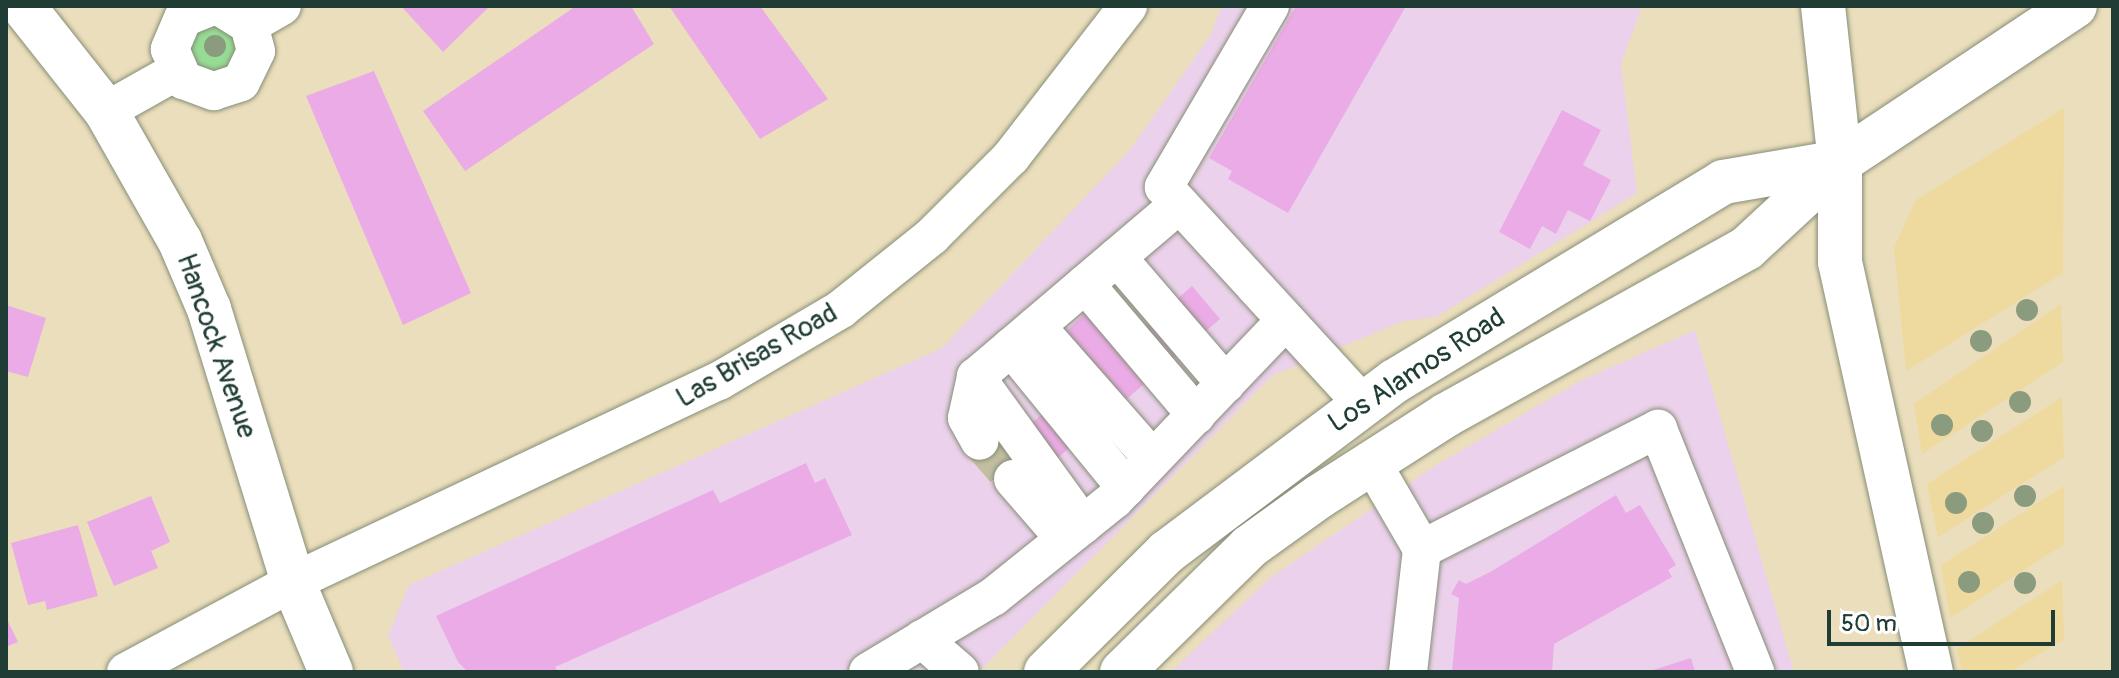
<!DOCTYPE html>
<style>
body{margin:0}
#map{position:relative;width:2119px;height:678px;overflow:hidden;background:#ebdebc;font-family:Pangolin,sans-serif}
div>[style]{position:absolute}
.built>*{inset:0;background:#ebd1eb}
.green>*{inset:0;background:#97dc95}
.round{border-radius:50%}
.sand>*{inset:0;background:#eeda9e}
.building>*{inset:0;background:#ebabe6}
.minor-tunnel>*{height:38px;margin-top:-19px;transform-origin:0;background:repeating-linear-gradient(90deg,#c2bea1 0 38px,transparent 0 57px)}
.roads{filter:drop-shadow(0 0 2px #858e78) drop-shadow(0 0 2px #858e78)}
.minor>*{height:38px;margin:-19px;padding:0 19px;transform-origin:19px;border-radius:19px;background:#fff}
.major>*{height:44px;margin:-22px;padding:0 22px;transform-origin:22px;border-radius:22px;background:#fff}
.highway>*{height:44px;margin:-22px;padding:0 22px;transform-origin:22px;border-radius:22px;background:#fff}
.trees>*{width:22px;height:22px;margin:-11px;border-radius:50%;background:#8b9b7e}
span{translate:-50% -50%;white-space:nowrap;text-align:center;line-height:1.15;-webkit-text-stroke:7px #fff;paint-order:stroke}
.street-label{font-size:28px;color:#1f3d34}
.frame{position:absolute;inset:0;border:8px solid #1f3d34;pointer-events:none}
.scale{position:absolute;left:1827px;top:610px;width:228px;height:36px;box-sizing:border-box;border:4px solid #1f3d34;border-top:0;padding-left:10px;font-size:24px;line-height:28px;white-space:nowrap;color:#1f3d34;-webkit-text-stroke:6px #fff;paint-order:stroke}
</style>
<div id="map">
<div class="built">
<div style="clip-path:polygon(1222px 6px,1642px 6px,1621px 64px,1637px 193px,1436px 317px,1404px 321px,1273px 375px,979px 672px,404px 672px,388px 636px,409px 585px,942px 348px,1129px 151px,1210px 36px)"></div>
<div style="clip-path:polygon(1695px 330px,1794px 672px,1171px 672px,1271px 577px,1438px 464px,1582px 380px)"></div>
</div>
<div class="green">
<div class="round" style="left:191px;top:25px;width:46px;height:46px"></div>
</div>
<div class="sand">
<div style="clip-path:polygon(2064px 108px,2063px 273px,1906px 371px,1894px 248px,1916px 200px)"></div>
<div style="clip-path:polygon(2061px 304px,2063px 362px,1922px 454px,1914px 404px)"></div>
<div style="clip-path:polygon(2062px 397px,2064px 457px,1938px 537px,1927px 484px)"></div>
<div style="clip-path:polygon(2064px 486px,2064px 544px,1950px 618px,1941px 565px)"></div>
<div style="clip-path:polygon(2062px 580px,2064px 639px,2009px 672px,1962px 672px,1957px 649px)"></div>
</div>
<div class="building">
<div style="clip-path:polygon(401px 6px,490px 6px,443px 52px)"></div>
<div style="clip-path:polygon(576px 6px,631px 6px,654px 44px,465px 171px,423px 111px)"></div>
<div style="clip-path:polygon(669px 6px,760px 6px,828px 99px,760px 139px)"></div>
<div style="clip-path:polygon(1296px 6px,1406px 6px,1288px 213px,1228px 179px,1232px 171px,1209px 158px)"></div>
<div style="clip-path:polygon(374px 71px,471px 293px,403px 325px,306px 96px)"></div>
<div style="clip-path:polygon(1562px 110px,1601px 130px,1583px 165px,1611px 180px,1590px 221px,1568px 210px,1556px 234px,1542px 226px,1530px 249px,1499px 232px)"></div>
<div style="clip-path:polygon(1192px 286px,1220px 319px,1046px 468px,1018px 435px,1093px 370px,1062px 335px,1088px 311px,1120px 348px)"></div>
<div style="clip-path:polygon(6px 305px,46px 318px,28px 377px,6px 371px)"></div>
<div style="clip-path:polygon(987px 435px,1021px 472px,1002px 490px,969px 451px)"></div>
<div style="clip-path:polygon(806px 463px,815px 483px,825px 478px,852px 535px,555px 667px,558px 672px,468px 672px,458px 662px,436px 616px,713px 490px,720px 503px)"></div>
<div style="clip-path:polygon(1616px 495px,1626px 513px,1640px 505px,1676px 565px,1668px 570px,1672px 577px,1554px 644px,1552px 672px,1452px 672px,1459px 598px,1451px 594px,1459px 580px,1466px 584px,1492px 571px)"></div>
<div style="clip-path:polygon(151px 496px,170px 542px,151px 551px,158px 568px,114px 586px,87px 522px)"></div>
<div style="clip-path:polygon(78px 525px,98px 596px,47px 610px,45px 601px,28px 605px,11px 543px)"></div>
<div style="clip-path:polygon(6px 617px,18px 642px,6px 647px)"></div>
<div style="clip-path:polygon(1691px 658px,1695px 672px,1650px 672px,1650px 671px)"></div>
</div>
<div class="minor-tunnel">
<div style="left:980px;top:441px;width:50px;rotate:49deg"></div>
</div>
<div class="roads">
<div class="minor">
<div style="left:213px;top:6px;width:32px;rotate:158deg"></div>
<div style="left:183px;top:18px;width:34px;rotate:113deg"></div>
<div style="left:170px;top:49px;width:34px;rotate:67deg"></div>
<div style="left:183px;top:80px;width:33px;rotate:20deg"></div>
<div style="left:214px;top:91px;width:28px;rotate:-18deg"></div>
<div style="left:241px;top:82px;width:34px;rotate:-64deg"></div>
<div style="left:256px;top:51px;width:27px;rotate:-105deg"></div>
<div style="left:249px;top:25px;width:36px;rotate:-148deg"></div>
<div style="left:1270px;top:6px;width:210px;rotate:120.4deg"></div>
<div style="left:1164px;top:187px;width:296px;rotate:47.5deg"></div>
<div style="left:249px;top:25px;width:38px;rotate:-30deg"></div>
<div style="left:106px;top:111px;width:81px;rotate:-29.4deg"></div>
<div style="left:1117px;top:257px;width:167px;rotate:49.4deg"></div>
<div style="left:1085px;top:284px;width:172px;rotate:49.7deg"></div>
<div style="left:1036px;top:326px;width:177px;rotate:48.7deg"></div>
<div style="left:1011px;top:347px;width:182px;rotate:50.8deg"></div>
<div style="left:976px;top:377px;width:42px;rotate:102.4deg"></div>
<div style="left:967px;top:418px;width:26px;rotate:61deg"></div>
<div style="left:1372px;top:463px;width:99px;rotate:59.8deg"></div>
<div style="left:1013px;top:479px;width:79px;rotate:49.1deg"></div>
<div style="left:1083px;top:525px;width:183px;rotate:-125.9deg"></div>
<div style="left:976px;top:377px;width:267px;rotate:-40.4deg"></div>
<div style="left:922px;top:639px;width:50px;rotate:41deg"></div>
<div style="left:126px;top:672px;width:190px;rotate:-28.3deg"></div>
<div style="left:293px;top:582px;width:471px;rotate:-25.3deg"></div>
<div style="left:719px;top:381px;width:142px;rotate:-30.5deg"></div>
<div style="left:841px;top:309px;width:117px;rotate:-38.7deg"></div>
<div style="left:932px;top:236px;width:112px;rotate:-45deg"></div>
<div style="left:1011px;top:157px;width:191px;rotate:-52.2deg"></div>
<div style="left:868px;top:672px;width:146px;rotate:-31deg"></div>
<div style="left:993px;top:597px;width:156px;rotate:-38.8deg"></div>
<div style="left:1115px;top:499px;width:246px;rotate:-46.3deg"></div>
<div style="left:1408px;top:672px;width:124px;rotate:-83.5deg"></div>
<div style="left:1422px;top:549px;width:265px;rotate:-27deg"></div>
<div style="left:1658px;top:429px;width:262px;rotate:68.2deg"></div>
</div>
<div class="major">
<div style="left:23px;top:6px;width:134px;rotate:51.7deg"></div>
<div style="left:106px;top:111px;width:150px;rotate:60.4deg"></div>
<div style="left:180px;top:241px;width:74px;rotate:66.9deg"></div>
<div style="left:209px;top:309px;width:286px;rotate:72.9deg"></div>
<div style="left:293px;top:582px;width:98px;rotate:67.1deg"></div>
<div style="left:1046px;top:672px;width:170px;rotate:-44.8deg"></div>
<div style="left:1167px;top:552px;width:285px;rotate:-36.9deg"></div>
<div style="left:1395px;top:381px;width:384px;rotate:-31.2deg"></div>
<div style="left:1723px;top:182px;width:119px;rotate:-9.7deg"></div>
<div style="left:1122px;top:672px;width:178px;rotate:-44.5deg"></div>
<div style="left:1249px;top:547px;width:87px;rotate:-35.7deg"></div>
<div style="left:1320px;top:496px;width:150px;rotate:-32.7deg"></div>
<div style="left:1446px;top:415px;width:344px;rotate:-29deg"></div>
<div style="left:1747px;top:248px;width:127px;rotate:-42.8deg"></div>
<div style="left:1840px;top:162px;width:282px;rotate:-33.6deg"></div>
</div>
<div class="highway">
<div style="left:1823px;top:6px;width:157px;rotate:83.8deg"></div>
<div style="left:1840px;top:162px;width:100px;rotate:90deg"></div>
<div style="left:1840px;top:262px;width:420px;rotate:77.5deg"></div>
</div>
</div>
<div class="trees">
<div style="left:215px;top:46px"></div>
<div style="left:2027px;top:310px"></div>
<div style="left:1981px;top:341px"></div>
<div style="left:2020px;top:402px"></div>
<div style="left:1942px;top:425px"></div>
<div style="left:1982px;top:431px"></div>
<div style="left:2025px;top:496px"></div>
<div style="left:1956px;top:503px"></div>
<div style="left:1983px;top:523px"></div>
<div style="left:1969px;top:582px"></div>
<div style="left:2025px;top:583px"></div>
</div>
<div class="street-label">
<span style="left:216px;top:346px;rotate:71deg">Hancock Avenue</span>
<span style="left:757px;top:356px;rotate:-30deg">Las Brisas Road</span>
<span style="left:1417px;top:371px;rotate:-33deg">Los Alamos Road</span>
</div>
<div class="frame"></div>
<div class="scale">50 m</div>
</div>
